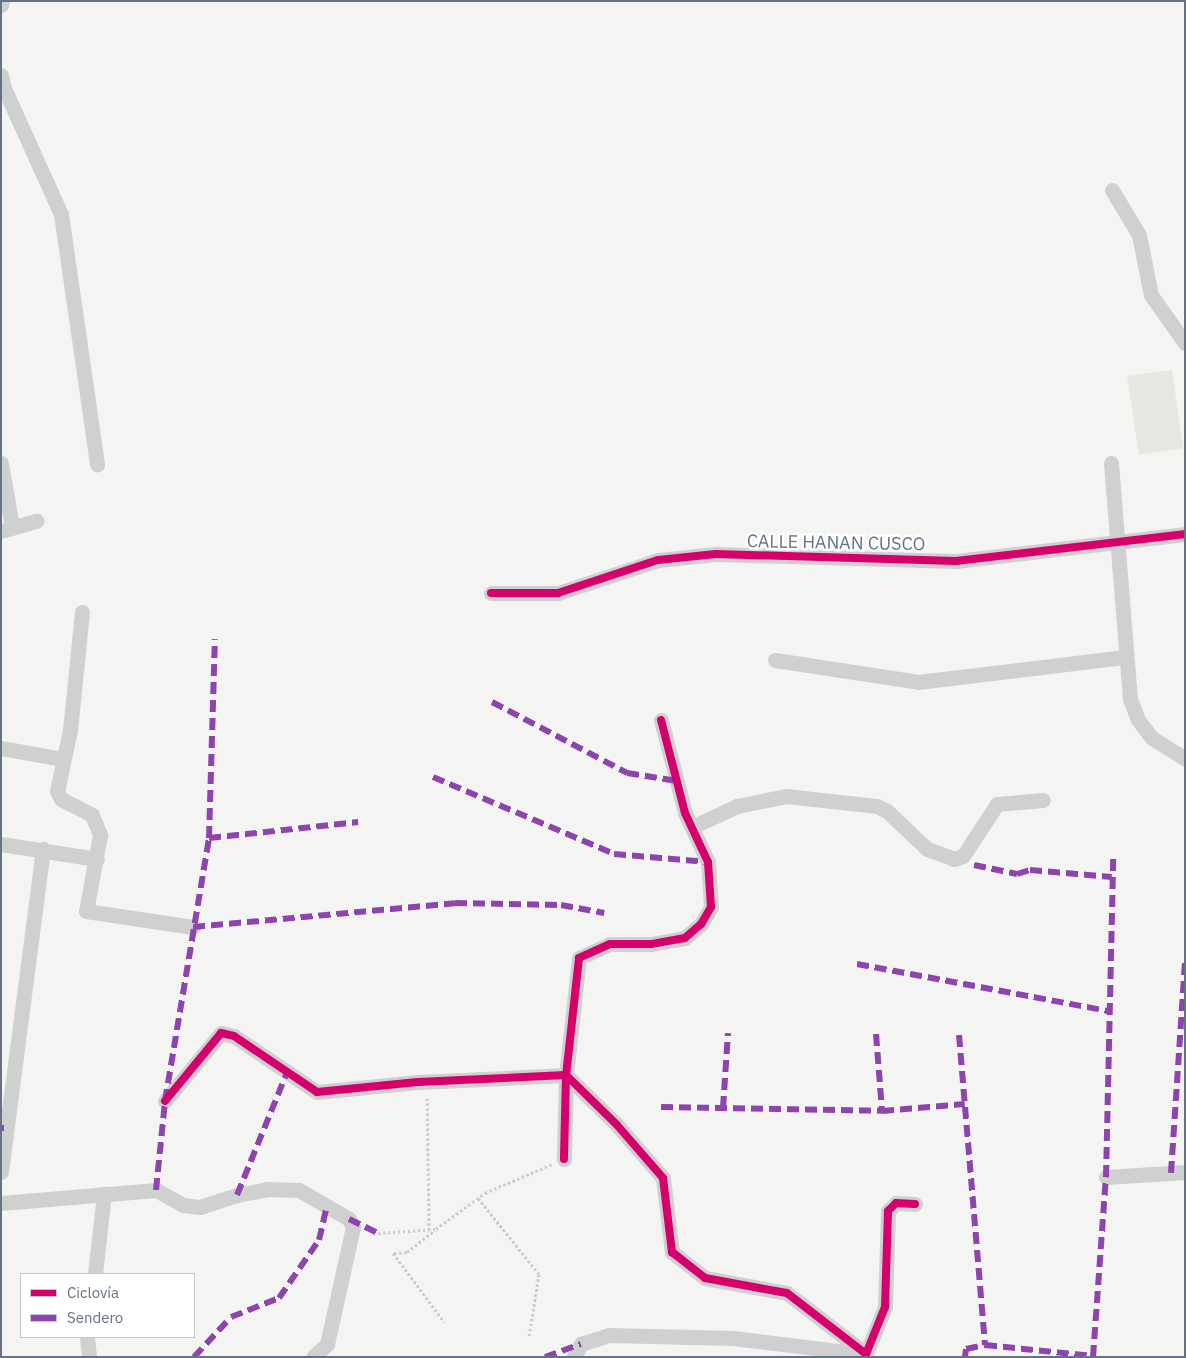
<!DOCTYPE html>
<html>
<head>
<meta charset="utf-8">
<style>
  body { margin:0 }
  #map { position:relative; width:1186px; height:1358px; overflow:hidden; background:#f4f5f3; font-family:"IBM Plex Sans",sans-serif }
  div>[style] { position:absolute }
  .green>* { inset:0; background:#e4e8e1 }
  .path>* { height:3px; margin-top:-1.5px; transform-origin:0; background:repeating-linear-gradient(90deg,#cbcccd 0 2.5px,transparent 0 5px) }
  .minor>* { height:15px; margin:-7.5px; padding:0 7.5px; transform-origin:7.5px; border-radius:7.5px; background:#cfd0d0 }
  .quiet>* { height:6px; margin-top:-3px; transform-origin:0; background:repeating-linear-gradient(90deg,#8e44ad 0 12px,transparent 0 18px) }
  .cycleway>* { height:8px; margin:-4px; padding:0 4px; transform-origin:4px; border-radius:4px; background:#d6006c }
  span { translate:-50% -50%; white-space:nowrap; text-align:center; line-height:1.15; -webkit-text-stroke:5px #fff; paint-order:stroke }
  .street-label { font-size:18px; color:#647284 }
  .frame { position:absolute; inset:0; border:2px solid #647284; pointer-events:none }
  .legend { position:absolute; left:20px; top:1273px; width:175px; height:65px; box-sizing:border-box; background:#fff; border:1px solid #c1c7ce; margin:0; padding:6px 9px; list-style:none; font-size:15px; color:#647284 }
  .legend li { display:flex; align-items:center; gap:10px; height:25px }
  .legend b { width:25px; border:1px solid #c1c7ce }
</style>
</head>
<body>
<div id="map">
  <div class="green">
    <div style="clip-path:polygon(1172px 370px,1183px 448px,1139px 455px,1127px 376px)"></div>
  </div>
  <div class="path">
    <div style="left:427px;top:1098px;width:131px;rotate:89.1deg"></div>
    <div style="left:478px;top:1198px;width:97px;rotate:51.2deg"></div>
    <div style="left:539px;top:1274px;width:63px;rotate:99.2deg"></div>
    <div style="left:378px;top:1233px;width:58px;rotate:-3.9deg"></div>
    <div style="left:436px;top:1229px;width:61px;rotate:-36.3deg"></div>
    <div style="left:485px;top:1193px;width:73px;rotate:-23.4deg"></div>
    <div style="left:393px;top:1253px;width:86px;rotate:53.5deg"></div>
    <div style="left:394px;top:1253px;width:13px;rotate:-4deg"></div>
    <div style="left:407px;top:1252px;width:36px;rotate:-38deg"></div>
  </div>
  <div class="minor">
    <div style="left:1px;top:5px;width:4px;rotate:-76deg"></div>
    <div style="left:1px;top:75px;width:13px;rotate:77deg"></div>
    <div style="left:4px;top:88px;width:138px;rotate:65.7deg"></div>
    <div style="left:61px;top:214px;width:253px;rotate:81.8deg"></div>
    <div style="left:1112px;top:190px;width:52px;rotate:59deg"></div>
    <div style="left:1139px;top:235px;width:61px;rotate:78.7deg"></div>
    <div style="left:1151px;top:295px;width:59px;rotate:54.7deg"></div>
    <div style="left:1px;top:463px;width:65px;rotate:80.2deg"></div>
    <div style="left:1111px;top:463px;width:237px;rotate:85.4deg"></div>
    <div style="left:1130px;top:699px;width:22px;rotate:69deg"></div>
    <div style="left:1138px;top:720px;width:23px;rotate:52deg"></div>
    <div style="left:1152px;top:738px;width:39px;rotate:32deg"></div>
    <div style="left:1px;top:531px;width:37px;rotate:-16deg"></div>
    <div style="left:491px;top:593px;width:67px"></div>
    <div style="left:558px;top:593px;width:105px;rotate:-18.3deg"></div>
    <div style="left:658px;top:560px;width:58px;rotate:-5.9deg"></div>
    <div style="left:716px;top:554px;width:240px;rotate:1.7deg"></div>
    <div style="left:956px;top:561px;width:231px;rotate:-6.7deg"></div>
    <div style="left:82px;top:612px;width:119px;rotate:95.8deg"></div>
    <div style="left:70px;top:730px;width:62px;rotate:102deg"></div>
    <div style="left:57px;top:791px;width:9px;rotate:63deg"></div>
    <div style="left:61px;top:799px;width:35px;rotate:27deg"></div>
    <div style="left:92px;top:815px;width:22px;rotate:68deg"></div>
    <div style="left:100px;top:835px;width:77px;rotate:100.4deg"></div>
    <div style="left:86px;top:911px;width:108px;rotate:8.5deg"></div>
    <div style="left:775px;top:660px;width:145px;rotate:8.7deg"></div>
    <div style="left:918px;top:682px;width:208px;rotate:-6.9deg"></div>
    <div style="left:661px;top:720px;width:96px;rotate:75.5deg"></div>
    <div style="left:685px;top:813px;width:54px;rotate:64.9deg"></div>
    <div style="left:708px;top:862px;width:45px;rotate:86.2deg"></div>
    <div style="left:711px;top:907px;width:20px;rotate:120deg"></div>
    <div style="left:701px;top:924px;width:21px;rotate:139deg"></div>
    <div style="left:685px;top:938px;width:35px;rotate:170deg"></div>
    <div style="left:651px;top:944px;width:41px;rotate:180deg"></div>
    <div style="left:610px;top:944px;width:34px;rotate:156deg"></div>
    <div style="left:579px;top:958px;width:118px;rotate:96.3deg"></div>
    <div style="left:566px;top:1075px;width:71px;rotate:44.4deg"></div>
    <div style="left:617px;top:1125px;width:70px;rotate:49deg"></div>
    <div style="left:663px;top:1178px;width:75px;rotate:83.1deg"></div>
    <div style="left:672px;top:1252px;width:42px;rotate:38.2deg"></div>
    <div style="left:705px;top:1278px;width:83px;rotate:10.4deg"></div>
    <div style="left:787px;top:1293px;width:100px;rotate:37.7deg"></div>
    <div style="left:866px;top:1354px;width:51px;rotate:-68deg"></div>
    <div style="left:885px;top:1307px;width:96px;rotate:-88.2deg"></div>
    <div style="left:888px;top:1211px;width:11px;rotate:-45deg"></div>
    <div style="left:896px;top:1203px;width:19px;rotate:3deg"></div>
    <div style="left:1px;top:748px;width:63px;rotate:10.1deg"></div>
    <div style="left:692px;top:827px;width:50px;rotate:-25deg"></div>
    <div style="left:737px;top:806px;width:50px;rotate:-11.5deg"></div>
    <div style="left:786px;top:796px;width:92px;rotate:6.3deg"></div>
    <div style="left:877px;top:806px;width:11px;rotate:27deg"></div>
    <div style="left:887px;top:811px;width:55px;rotate:43.5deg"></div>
    <div style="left:927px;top:849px;width:29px;rotate:20deg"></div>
    <div style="left:954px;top:859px;width:9px;rotate:-18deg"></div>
    <div style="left:963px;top:856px;width:62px;rotate:-56.8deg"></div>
    <div style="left:997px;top:804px;width:46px;rotate:-5deg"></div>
    <div style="left:1px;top:844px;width:97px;rotate:8.9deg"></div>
    <div style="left:165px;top:1101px;width:88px;rotate:-50.5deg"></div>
    <div style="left:221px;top:1033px;width:13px;rotate:13deg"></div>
    <div style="left:234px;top:1036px;width:100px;rotate:34deg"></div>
    <div style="left:317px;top:1092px;width:101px;rotate:-5.7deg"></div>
    <div style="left:418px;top:1082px;width:148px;rotate:-2.7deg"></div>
    <div style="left:566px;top:1075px;width:84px;rotate:91.4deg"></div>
    <div style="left:1px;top:1172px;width:326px;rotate:-82.6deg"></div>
    <div style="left:1106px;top:1177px;width:79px;rotate:-3.6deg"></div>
    <div style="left:1px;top:1203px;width:156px;rotate:-4.8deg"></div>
    <div style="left:156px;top:1190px;width:31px;rotate:29deg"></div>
    <div style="left:183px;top:1205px;width:17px;rotate:7deg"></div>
    <div style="left:200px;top:1207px;width:39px;rotate:-18deg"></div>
    <div style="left:237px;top:1195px;width:31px;rotate:-11deg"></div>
    <div style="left:267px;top:1189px;width:32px;rotate:2deg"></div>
    <div style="left:299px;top:1190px;width:58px;rotate:30.1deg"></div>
    <div style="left:349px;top:1219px;width:9px;rotate:63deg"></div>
    <div style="left:353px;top:1227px;width:120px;rotate:102.5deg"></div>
    <div style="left:327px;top:1344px;width:19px;rotate:137deg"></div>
    <div style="left:95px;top:1274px;width:81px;rotate:-83.6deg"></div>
    <div style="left:87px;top:1337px;width:20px;rotate:84deg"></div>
    <div style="left:574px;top:1357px;width:15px;rotate:-62deg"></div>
    <div style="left:581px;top:1344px;width:29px;rotate:-18deg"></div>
    <div style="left:609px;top:1335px;width:124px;rotate:1.4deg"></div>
    <div style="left:733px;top:1338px;width:132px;rotate:7deg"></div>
  </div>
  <div class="quiet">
    <div style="left:492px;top:702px;width:153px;rotate:27.7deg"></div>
    <div style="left:627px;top:773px;width:51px;rotate:9.1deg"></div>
    <div style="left:433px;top:777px;width:197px;rotate:23deg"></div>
    <div style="left:614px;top:854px;width:94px;rotate:4.9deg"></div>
    <div style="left:209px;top:838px;width:150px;rotate:-6.1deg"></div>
    <div style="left:974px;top:865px;width:44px;rotate:11.8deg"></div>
    <div style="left:1017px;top:874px;width:14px;rotate:-17deg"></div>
    <div style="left:1030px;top:870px;width:82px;rotate:4.9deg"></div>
    <div style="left:193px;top:927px;width:263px;rotate:-5.2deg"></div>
    <div style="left:455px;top:903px;width:106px;rotate:1.1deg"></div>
    <div style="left:561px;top:905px;width:44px;rotate:10.5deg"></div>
    <div style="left:857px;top:964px;width:256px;rotate:10.6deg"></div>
    <div style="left:876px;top:1034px;width:77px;rotate:85.5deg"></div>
    <div style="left:959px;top:1035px;width:311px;rotate:85.2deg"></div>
    <div style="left:661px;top:1107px;width:221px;rotate:1deg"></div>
    <div style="left:882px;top:1111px;width:83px;rotate:-4.8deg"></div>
    <div style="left:723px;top:1108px;width:75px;rotate:-86.2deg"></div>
    <div style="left:1px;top:1128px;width:3px"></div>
    <div style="left:1171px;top:1173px;width:212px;rotate:-86.2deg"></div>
    <div style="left:156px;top:1190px;width:89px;rotate:-84.2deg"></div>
    <div style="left:165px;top:1101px;width:267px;rotate:-80.5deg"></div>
    <div style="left:209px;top:838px;width:199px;rotate:-88.3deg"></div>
    <div style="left:237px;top:1195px;width:130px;rotate:-67.8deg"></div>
    <div style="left:349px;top:1219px;width:32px;rotate:26deg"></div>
    <div style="left:194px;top:1357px;width:54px;rotate:-47.2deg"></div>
    <div style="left:231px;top:1317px;width:52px;rotate:-21.6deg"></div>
    <div style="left:279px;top:1298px;width:70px;rotate:-55.4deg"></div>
    <div style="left:319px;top:1240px;width:35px;rotate:-77deg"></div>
    <div style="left:545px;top:1357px;width:38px;rotate:-20deg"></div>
    <div style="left:965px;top:1357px;width:8px;rotate:-83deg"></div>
    <div style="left:966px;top:1349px;width:19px;rotate:-12deg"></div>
    <div style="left:985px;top:1345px;width:109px;rotate:5.8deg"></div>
    <div style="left:1093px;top:1357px;width:180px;rotate:-85.9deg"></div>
    <div style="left:1106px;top:1177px;width:320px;rotate:-88.7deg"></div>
  </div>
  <div class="cycleway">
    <div style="left:491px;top:593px;width:67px"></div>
    <div style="left:558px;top:593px;width:105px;rotate:-18.3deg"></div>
    <div style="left:658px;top:560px;width:58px;rotate:-5.9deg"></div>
    <div style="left:716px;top:554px;width:240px;rotate:1.7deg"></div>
    <div style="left:956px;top:561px;width:231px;rotate:-6.7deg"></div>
    <div style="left:661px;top:720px;width:96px;rotate:75.5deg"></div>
    <div style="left:685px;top:813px;width:54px;rotate:64.9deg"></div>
    <div style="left:708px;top:862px;width:45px;rotate:86.2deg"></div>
    <div style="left:711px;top:907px;width:20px;rotate:120deg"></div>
    <div style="left:701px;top:924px;width:21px;rotate:139deg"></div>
    <div style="left:685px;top:938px;width:35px;rotate:170deg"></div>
    <div style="left:651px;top:944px;width:41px;rotate:180deg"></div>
    <div style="left:610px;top:944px;width:34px;rotate:156deg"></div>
    <div style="left:579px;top:958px;width:118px;rotate:96.3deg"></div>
    <div style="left:566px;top:1075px;width:71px;rotate:44.4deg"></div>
    <div style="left:617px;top:1125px;width:70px;rotate:49deg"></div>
    <div style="left:663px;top:1178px;width:75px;rotate:83.1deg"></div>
    <div style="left:672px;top:1252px;width:42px;rotate:38.2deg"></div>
    <div style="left:705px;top:1278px;width:83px;rotate:10.4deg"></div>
    <div style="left:787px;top:1293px;width:100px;rotate:37.7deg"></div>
    <div style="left:866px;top:1354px;width:51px;rotate:-68deg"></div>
    <div style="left:885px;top:1307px;width:96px;rotate:-88.2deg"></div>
    <div style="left:888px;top:1211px;width:11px;rotate:-45deg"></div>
    <div style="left:896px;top:1203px;width:19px;rotate:3deg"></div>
    <div style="left:165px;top:1101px;width:88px;rotate:-50.5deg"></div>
    <div style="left:221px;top:1033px;width:13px;rotate:13deg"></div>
    <div style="left:234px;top:1036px;width:100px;rotate:34deg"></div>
    <div style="left:317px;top:1092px;width:101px;rotate:-5.7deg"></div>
    <div style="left:418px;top:1082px;width:148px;rotate:-2.7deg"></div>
    <div style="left:566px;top:1075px;width:84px;rotate:91.4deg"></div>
  </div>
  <div class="street-label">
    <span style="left:836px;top:543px;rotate:1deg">CALLE HANAN CUSCO</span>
  </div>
  <div class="frame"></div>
  <ul class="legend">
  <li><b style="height:6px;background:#d6006c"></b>Ciclovía</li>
  <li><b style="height:6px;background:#8e44ad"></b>Sendero</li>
  </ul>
</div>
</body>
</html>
